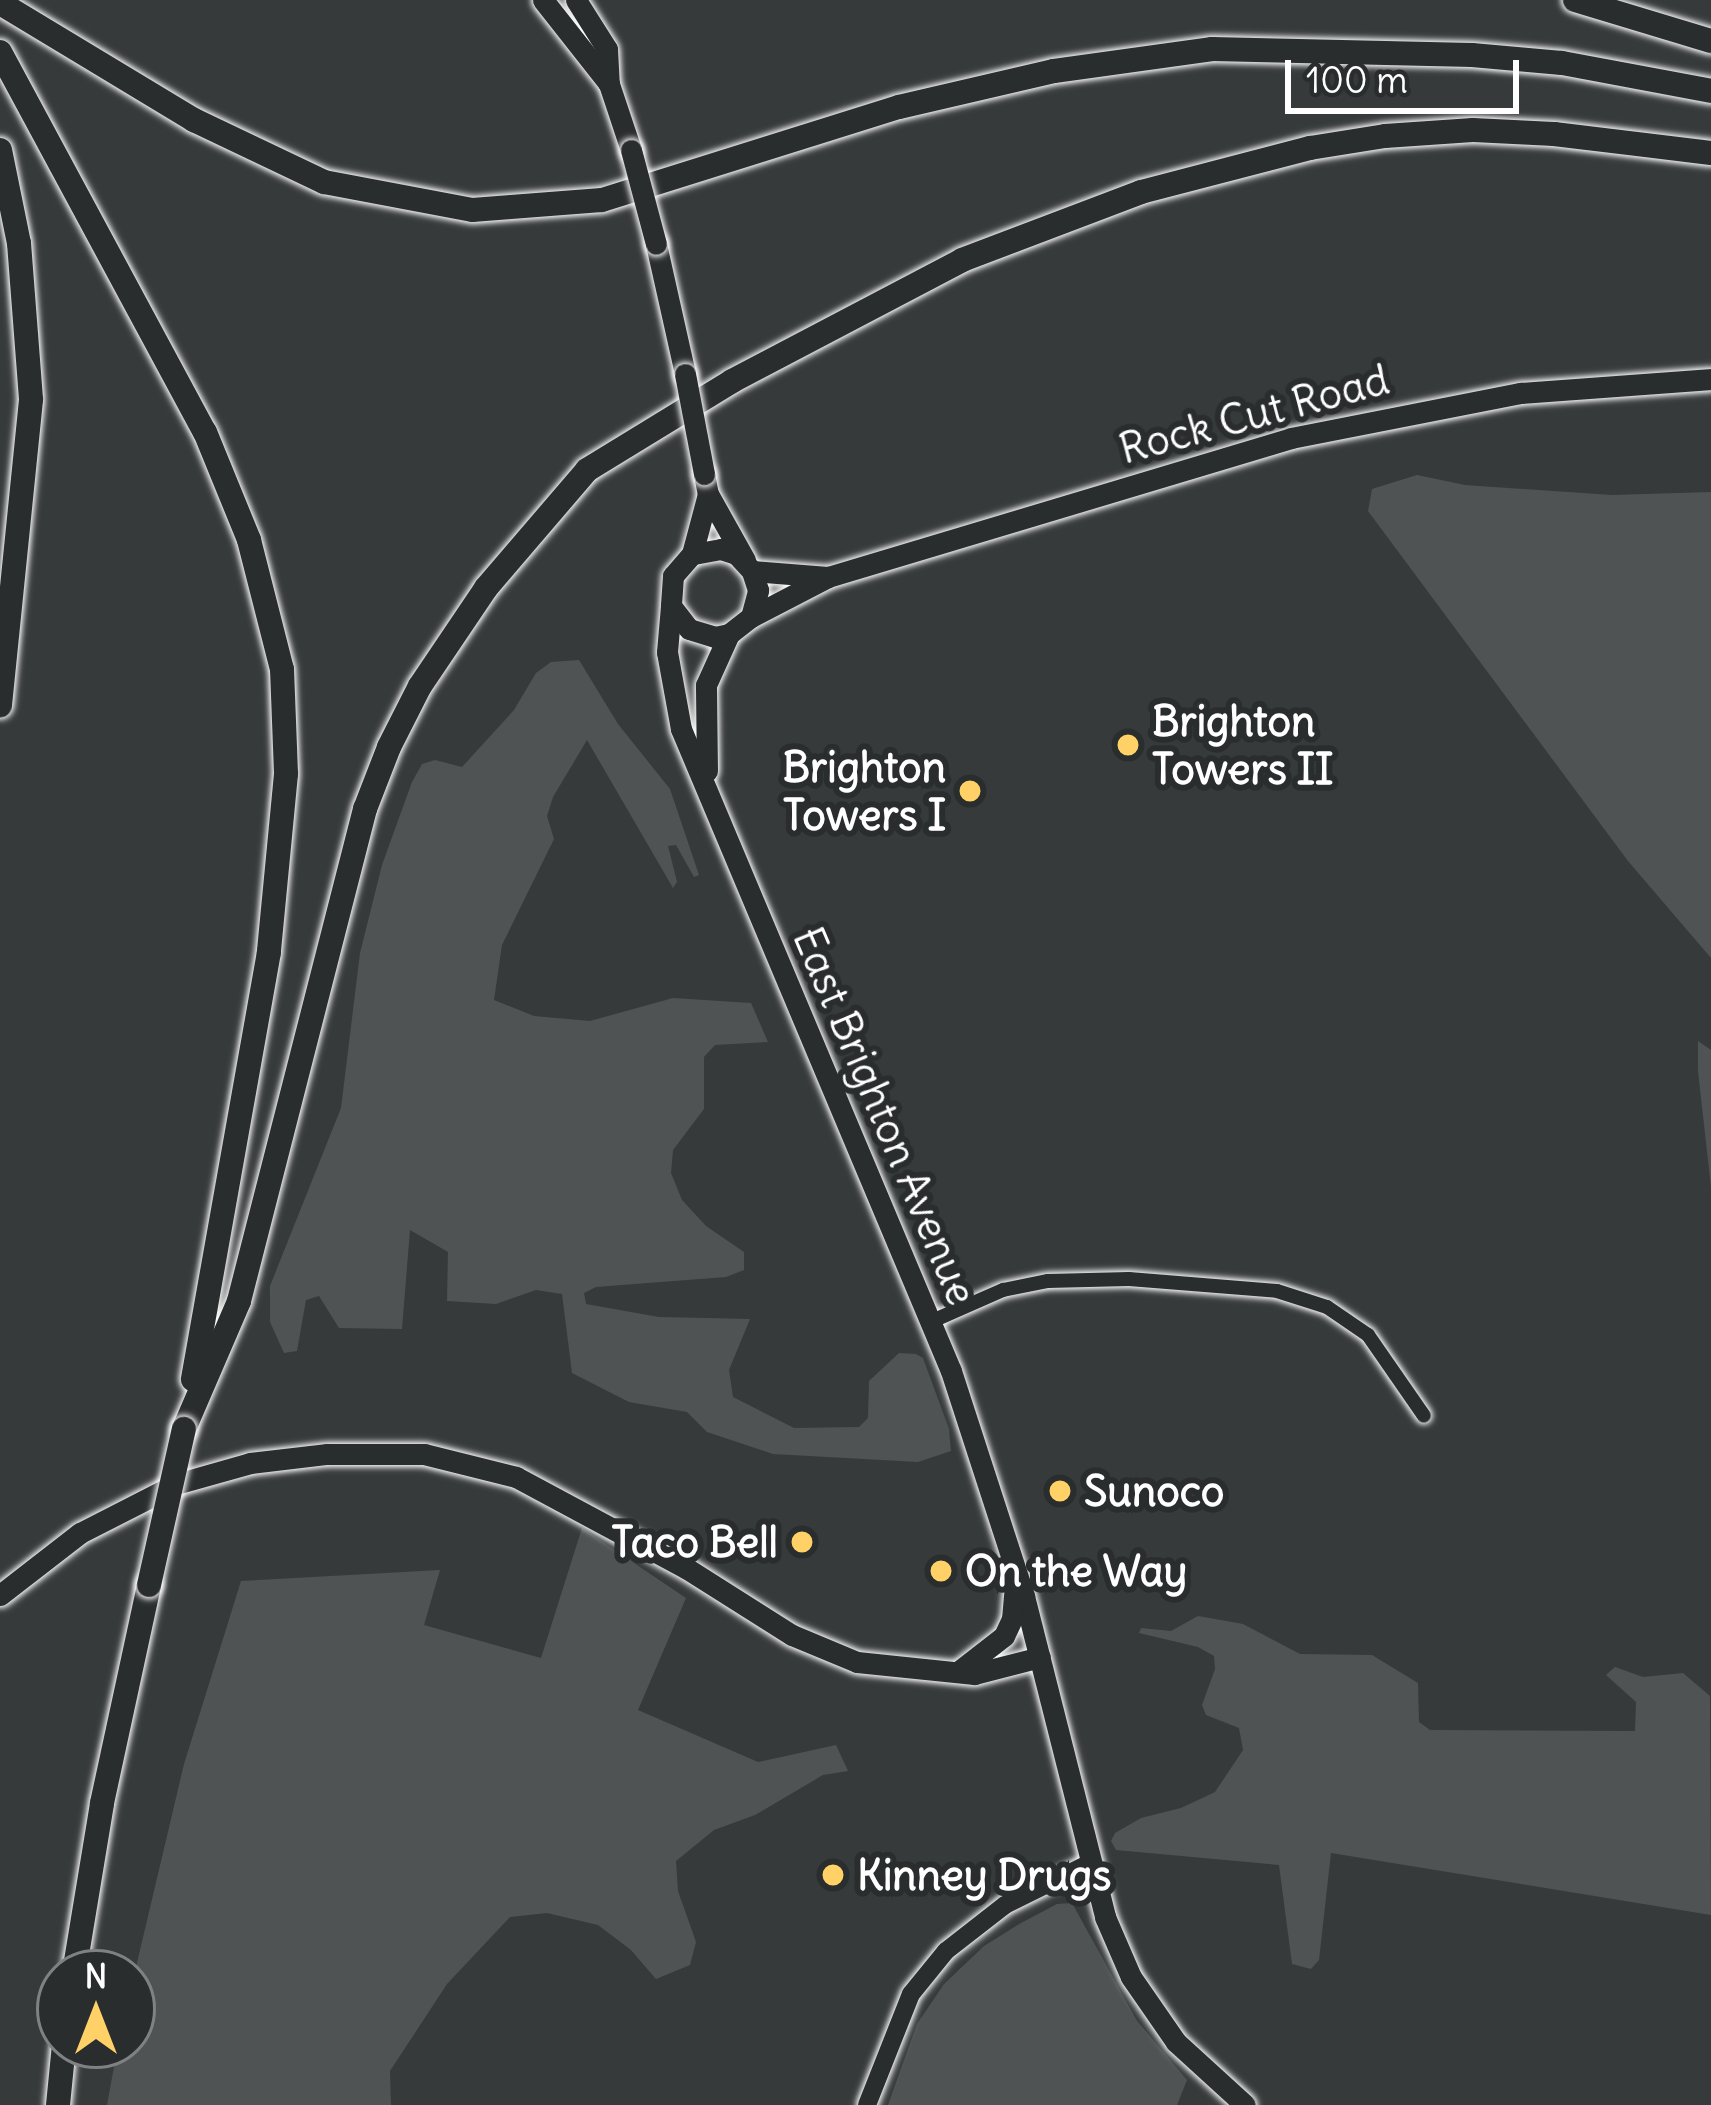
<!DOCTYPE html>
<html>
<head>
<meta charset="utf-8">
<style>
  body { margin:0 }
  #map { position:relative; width:1711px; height:2105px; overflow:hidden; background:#373a3b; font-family:Delius,sans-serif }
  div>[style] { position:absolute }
  .green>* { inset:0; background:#505354 }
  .roads { filter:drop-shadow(0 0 3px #fff) drop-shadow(0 0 3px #fff) }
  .street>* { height:14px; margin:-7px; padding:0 7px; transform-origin:7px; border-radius:7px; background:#2a2d2e }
  .secondary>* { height:18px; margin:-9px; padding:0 9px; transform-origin:9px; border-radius:9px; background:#2a2d2e }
  .primary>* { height:21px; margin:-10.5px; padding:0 10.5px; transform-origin:10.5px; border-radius:10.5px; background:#2a2d2e }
  .highway>* { height:24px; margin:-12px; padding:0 12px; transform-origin:12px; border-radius:12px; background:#2a2d2e }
  .bridges { filter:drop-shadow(0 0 3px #fff) drop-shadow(0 0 3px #fff) }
  .primary-bridge>* { height:21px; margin:-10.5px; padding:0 10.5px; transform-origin:10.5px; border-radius:10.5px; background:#2a2d2e }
  .highway-bridge>* { height:24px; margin:-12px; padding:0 12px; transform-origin:12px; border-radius:12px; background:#2a2d2e }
  .dots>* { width:33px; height:33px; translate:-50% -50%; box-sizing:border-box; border:6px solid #2a2d2e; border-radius:50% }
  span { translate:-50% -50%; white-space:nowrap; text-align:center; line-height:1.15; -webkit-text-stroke:12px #2a2d2e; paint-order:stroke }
  .street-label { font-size:42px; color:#fff }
  .poi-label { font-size:42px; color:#fff; font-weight:700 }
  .left { translate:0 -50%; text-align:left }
  .right { translate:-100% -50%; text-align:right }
  .north { position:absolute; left:36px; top:1949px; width:120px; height:120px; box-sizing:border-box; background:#2a2d2e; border:3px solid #7f8182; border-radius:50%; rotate:0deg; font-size:33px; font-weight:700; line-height:48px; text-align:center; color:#fff }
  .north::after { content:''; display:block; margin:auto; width:42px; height:54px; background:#ffd166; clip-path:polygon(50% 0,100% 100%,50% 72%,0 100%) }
  .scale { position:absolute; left:1285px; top:60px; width:234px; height:54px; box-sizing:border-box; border:6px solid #fff; border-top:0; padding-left:15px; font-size:36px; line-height:42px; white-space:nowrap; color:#fff; -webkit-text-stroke:9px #2a2d2e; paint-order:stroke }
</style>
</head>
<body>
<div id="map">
  <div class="green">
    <div style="clip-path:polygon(1417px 475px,1465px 485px,1612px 495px,1711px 492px,1711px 958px,1628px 861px,1368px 511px,1372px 489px)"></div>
    <div style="clip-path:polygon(579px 660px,618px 724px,670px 789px,699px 875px,694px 877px,676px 845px,668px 846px,677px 882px,673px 888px,587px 740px,553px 797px,547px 816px,554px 839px,502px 945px,494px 1000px,534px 1016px,590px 1021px,673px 998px,751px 1003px,768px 1042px,715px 1045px,704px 1057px,704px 1109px,673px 1150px,671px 1173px,682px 1200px,706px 1226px,744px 1252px,744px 1270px,726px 1277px,596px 1287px,584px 1293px,586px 1304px,659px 1317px,750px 1319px,729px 1370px,733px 1397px,794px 1428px,859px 1427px,868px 1418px,869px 1381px,899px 1353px,916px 1354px,923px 1358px,949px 1429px,951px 1451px,918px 1462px,773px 1454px,707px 1432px,687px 1412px,629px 1402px,572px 1373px,562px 1294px,536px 1290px,496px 1304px,447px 1301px,448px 1252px,410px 1230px,402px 1329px,339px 1328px,319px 1296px,306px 1300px,297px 1351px,284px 1353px,270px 1322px,270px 1286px,341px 1108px,360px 953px,382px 865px,412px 782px,422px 764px,435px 760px,462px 767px,514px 710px,536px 673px,551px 662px)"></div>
    <div style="clip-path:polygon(1698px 1041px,1711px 1050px,1711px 1187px,1698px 1071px)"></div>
    <div style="clip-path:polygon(582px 1528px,686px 1598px,638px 1710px,758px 1762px,836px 1745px,848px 1771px,823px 1775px,755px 1815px,714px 1830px,676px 1861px,678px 1891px,696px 1942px,690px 1965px,656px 1979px,631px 1950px,598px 1925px,547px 1913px,510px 1917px,447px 1984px,390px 2071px,391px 2105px,107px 2105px,118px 2045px,132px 2045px,132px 1984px,184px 1764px,241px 1581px,440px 1570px,424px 1625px,541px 1658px)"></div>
    <div style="clip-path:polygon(1198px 1616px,1243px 1624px,1300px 1654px,1372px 1655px,1418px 1683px,1419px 1722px,1430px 1730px,1635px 1731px,1636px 1702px,1606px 1675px,1615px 1667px,1643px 1677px,1683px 1673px,1710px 1696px,1711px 1915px,1331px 1853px,1319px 1960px,1311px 1969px,1292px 1964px,1279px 1865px,1116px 1850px,1111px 1841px,1115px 1833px,1141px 1818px,1181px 1808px,1215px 1792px,1243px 1750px,1239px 1728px,1206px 1715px,1202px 1705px,1215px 1669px,1214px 1656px,1198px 1647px,1139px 1633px,1141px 1628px,1171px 1631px)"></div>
    <div style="clip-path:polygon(1072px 1903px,1137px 2021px,1187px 2080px,1177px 2105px,888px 2105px,917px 2024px,944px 1984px,984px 1946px,1021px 1923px,1057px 1904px)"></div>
  </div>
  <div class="roads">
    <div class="street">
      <div style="left:930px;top:1322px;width:80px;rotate:-23.7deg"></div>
      <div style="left:1003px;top:1290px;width:46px;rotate:-11.3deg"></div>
      <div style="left:1048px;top:1281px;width:81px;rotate:-1.4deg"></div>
      <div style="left:1129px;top:1279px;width:148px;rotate:4.6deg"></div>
      <div style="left:1277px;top:1291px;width:52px;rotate:17.7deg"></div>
      <div style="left:1327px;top:1307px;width:50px;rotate:34.3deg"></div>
      <div style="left:1368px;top:1335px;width:98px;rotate:55.3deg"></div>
    </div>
    <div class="secondary">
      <div style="left:867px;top:2105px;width:119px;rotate:-68.4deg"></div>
      <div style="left:911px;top:1994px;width:55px;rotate:-50.9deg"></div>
      <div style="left:946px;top:1951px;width:75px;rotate:-37.9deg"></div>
      <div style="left:1005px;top:1905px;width:93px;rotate:-26.3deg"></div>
    </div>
    <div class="primary">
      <div style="left:543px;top:0;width:107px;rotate:51.8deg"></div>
      <div style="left:576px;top:0;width:58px;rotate:57.7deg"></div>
      <div style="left:607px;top:49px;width:35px;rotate:87deg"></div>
      <div style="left:609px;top:84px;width:70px;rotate:71.6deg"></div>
      <div style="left:656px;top:244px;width:133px;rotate:77.4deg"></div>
      <div style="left:704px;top:474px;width:20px;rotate:79deg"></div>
      <div style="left:708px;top:494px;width:76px;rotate:60.7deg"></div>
      <div style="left:692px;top:554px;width:62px;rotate:-75.1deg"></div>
      <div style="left:752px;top:571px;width:76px;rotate:4.5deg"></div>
      <div style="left:671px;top:606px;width:46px;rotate:95deg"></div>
      <div style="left:667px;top:652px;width:78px;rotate:79.7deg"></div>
      <div style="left:681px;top:729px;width:696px;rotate:67.19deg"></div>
      <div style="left:951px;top:1371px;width:237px;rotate:72deg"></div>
      <div style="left:1024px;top:1596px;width:331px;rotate:75.8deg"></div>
      <div style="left:1105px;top:1917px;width:65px;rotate:66.6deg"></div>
      <div style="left:1131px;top:1977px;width:79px;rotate:55.3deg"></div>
      <div style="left:1176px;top:2042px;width:93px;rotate:42.4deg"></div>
      <div style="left:751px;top:617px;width:87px;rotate:-27.5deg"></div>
      <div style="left:828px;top:577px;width:483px;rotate:-16.7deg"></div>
      <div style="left:1291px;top:438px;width:234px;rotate:-11.1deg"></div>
      <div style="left:1521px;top:393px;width:191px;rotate:-4.2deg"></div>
      <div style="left:707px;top:771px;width:86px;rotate:-90.7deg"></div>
      <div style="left:706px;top:685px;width:56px;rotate:-65.7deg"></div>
      <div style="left:729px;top:634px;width:28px;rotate:-38deg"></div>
      <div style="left:751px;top:617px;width:28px;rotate:-75deg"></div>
      <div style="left:758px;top:590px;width:20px;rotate:-108deg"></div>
      <div style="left:752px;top:571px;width:23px;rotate:-133deg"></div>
      <div style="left:736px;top:554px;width:16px;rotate:-162deg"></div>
      <div style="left:721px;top:549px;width:29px;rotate:170deg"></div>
      <div style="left:692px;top:554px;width:29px;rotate:131deg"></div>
      <div style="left:673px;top:576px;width:30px;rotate:94deg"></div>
      <div style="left:671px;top:606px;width:29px;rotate:52deg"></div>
      <div style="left:689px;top:629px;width:27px;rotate:17deg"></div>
      <div style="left:715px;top:637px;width:14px;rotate:-12deg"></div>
      <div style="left:0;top:1595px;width:101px;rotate:-37.8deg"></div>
      <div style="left:80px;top:1533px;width:108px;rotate:-27deg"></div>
      <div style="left:176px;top:1484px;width:77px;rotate:-15.8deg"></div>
      <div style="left:250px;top:1463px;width:78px;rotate:-6.7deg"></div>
      <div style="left:327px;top:1454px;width:97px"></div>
      <div style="left:424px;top:1454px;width:95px;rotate:14deg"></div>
      <div style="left:516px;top:1477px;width:193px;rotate:28.2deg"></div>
      <div style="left:686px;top:1568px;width:125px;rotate:32.3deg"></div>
      <div style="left:792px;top:1635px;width:70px;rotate:22.6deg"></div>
      <div style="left:857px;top:1662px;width:118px;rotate:5.9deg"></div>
      <div style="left:974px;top:1674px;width:68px;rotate:-14.4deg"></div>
      <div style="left:959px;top:1671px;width:57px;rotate:-37.9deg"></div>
      <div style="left:1004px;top:1636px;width:19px;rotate:-65deg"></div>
      <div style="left:1012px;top:1619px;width:36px;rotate:-85deg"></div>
    </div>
    <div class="highway">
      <div style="left:1575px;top:0;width:142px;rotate:16.8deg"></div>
      <div style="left:0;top:3px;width:227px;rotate:31.1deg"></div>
      <div style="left:194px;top:120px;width:144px;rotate:25.5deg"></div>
      <div style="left:324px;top:182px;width:151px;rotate:10.7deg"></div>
      <div style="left:472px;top:210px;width:130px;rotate:-4.4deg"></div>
      <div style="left:602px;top:200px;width:311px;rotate:-17.4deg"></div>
      <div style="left:899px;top:107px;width:159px;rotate:-13.1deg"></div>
      <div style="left:1054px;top:71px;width:160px;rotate:-7.9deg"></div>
      <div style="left:1212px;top:49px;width:260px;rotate:1.3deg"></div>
      <div style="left:1472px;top:55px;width:90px;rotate:5.1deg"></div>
      <div style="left:1562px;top:63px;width:152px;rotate:10.6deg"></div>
      <div style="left:0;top:52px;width:432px;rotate:61.7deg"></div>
      <div style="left:205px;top:432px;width:117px;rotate:67.8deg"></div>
      <div style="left:249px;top:540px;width:133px;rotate:75.7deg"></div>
      <div style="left:282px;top:669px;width:105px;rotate:87.8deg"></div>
      <div style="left:286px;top:774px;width:179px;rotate:95.5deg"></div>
      <div style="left:269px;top:952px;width:434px;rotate:100.1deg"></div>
      <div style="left:0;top:150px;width:95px;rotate:78.5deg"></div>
      <div style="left:19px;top:243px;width:157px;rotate:85.6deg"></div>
      <div style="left:31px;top:400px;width:307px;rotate:95.8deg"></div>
      <div style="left:184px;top:1429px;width:139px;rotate:-66.7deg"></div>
      <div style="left:239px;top:1301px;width:508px;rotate:-75.64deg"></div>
      <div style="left:365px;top:809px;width:66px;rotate:-68.8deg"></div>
      <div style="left:389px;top:747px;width:68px;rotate:-63.1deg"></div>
      <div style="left:420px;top:686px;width:118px;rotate:-56deg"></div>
      <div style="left:486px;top:588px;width:155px;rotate:-49.4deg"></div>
      <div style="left:587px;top:470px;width:170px;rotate:-31.5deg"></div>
      <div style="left:732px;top:381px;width:260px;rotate:-27.7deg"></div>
      <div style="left:962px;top:260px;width:191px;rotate:-20.8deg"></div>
      <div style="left:1141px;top:192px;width:175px;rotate:-14.6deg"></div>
      <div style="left:1310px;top:148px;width:76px;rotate:-9.1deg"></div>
      <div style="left:1385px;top:136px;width:88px;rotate:-3.9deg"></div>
      <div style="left:1473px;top:130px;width:81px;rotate:2.8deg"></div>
      <div style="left:1554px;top:134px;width:158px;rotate:6.9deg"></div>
      <div style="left:74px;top:1973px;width:172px;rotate:-80.6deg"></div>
      <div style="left:102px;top:1803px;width:223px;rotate:-77.8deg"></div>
      <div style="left:58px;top:2105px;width:60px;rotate:-84.3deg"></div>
    </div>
  </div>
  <div class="bridges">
    <div class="primary-bridge">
      <div style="left:631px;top:150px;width:97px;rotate:75.1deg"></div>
      <div style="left:685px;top:374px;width:102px;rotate:79.2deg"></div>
    </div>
    <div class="highway-bridge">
      <div style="left:149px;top:1585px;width:160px;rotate:-77.4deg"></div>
    </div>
  </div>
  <div class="dots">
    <div style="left:1128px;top:745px;background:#ffd166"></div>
    <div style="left:970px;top:791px;background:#ffd166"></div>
    <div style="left:1060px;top:1491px;background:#ffd166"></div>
    <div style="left:802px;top:1542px;background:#ffd166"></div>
    <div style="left:941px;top:1571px;background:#ffd166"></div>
    <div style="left:833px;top:1875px;background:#ffd166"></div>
  </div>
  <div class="street-label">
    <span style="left:1254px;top:414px;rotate:-15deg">Rock Cut Road</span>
    <span style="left:885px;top:1116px;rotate:67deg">East Brighton Avenue</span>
  </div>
  <div class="poi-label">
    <span class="left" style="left:1152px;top:745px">Brighton<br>Towers II</span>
    <span class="right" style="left:946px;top:791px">Brighton<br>Towers I</span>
    <span class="left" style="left:1084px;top:1491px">Sunoco</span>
    <span class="right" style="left:778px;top:1542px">Taco Bell</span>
    <span class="left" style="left:965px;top:1571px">On the Way</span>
    <span class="left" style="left:857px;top:1875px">Kinney Drugs</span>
  </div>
  <div class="north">N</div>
  <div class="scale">100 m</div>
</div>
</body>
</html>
